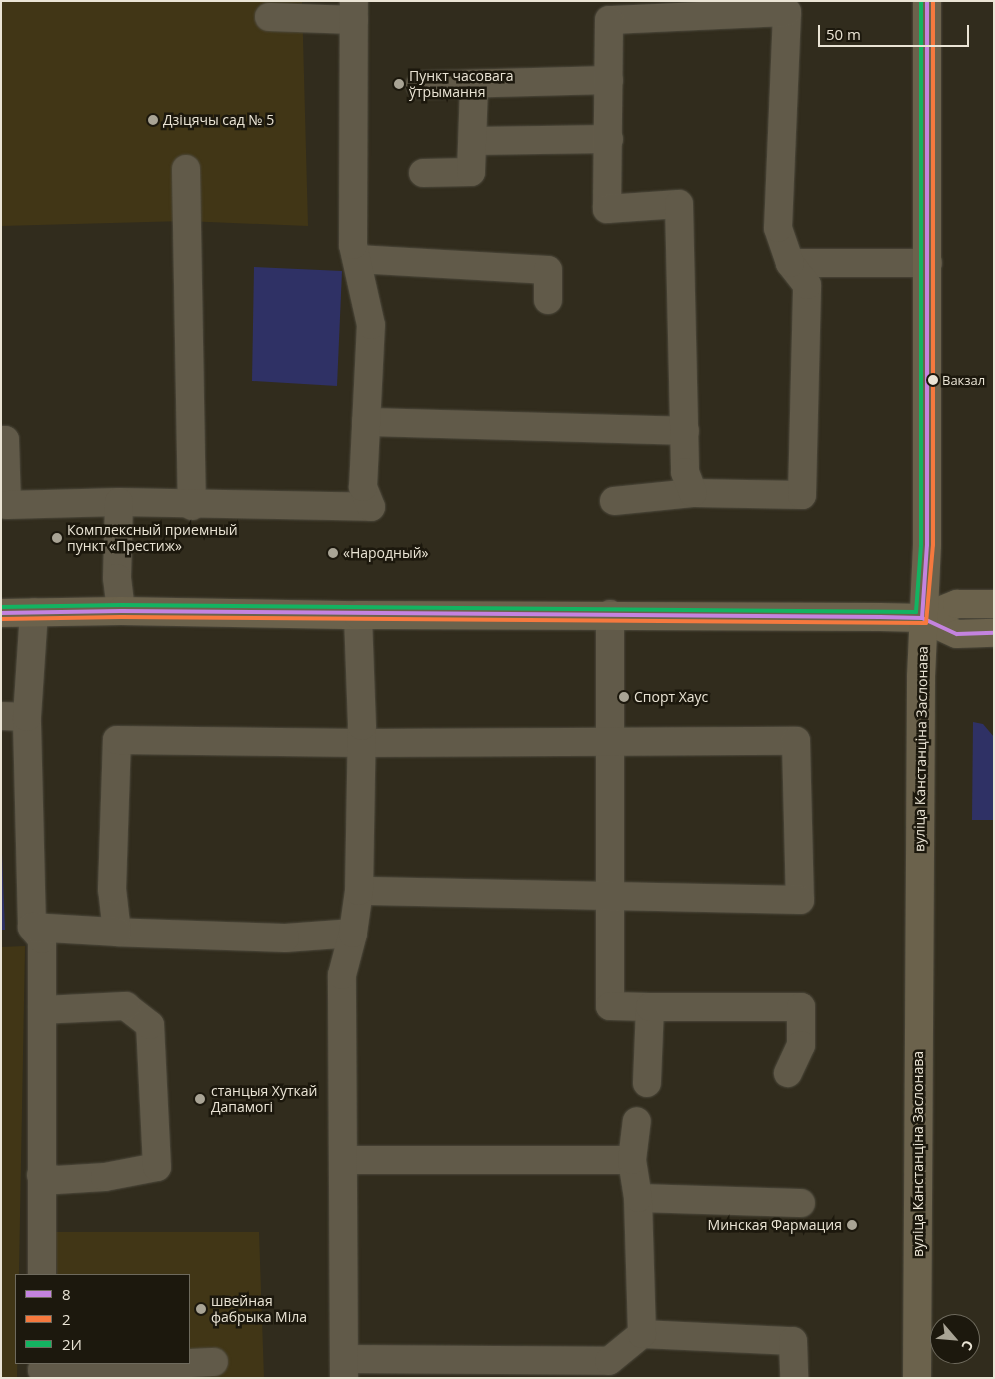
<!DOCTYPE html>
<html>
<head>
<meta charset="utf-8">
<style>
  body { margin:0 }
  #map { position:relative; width:995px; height:1379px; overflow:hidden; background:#312c1d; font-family:"Open Sans",sans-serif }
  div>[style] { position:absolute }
  .built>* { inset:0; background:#413616 }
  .green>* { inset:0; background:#2f3165 }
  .roads { filter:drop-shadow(0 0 1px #4d493c) drop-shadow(0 0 1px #4d493c) }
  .minor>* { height:28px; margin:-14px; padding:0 14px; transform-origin:14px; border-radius:14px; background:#615a49 }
  .major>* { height:28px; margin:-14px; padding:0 14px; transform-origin:14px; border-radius:14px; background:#6b624c }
  .bus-1>* { height:4px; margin:-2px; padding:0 2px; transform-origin:2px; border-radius:2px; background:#c483df }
  .bus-2>* { height:4px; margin:-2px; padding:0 2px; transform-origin:2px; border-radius:2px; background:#f6793e }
  .bus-3>* { height:4px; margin:-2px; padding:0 2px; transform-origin:2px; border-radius:2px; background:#13b361 }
  .dots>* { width:14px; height:14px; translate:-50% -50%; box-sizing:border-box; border:2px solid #1c180d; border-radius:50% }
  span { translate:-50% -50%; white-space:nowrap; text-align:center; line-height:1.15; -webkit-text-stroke:5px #1c180d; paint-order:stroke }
  .bus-label { font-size:13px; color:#eae4d5 }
  .left { translate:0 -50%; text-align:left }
  .poi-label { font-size:14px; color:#eae4d5 }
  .right { translate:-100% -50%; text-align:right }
  .street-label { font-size:14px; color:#eae4d5 }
  .frame { position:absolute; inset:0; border:2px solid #eae4d5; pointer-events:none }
  .legend { position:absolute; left:15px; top:1274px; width:175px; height:90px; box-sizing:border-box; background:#1c180d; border:1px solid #6e6a5d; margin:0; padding:6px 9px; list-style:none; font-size:15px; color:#eae4d5 }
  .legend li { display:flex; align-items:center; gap:10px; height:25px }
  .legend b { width:25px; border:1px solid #6e6a5d }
  .north { position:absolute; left:930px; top:1314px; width:50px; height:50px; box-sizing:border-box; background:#1c180d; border:1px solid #6e6a5d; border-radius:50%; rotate:117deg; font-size:14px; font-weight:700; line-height:20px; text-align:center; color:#eae4d5 }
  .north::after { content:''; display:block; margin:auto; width:18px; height:22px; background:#a9a495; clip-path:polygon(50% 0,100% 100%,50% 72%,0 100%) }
  .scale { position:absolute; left:818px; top:25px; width:151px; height:22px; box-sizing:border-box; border:2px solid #eae4d5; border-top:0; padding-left:6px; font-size:15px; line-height:18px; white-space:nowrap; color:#eae4d5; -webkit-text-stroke:4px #1c180d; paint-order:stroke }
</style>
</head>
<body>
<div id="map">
  <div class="built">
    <div style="clip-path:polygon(1px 1px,302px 1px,308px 226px,185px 221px,1px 226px)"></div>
    <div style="clip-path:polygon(25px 946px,17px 1378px,1px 1378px,1px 947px)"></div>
    <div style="clip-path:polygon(56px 1232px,259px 1232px,264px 1378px,58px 1378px,189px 1363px,189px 1275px,57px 1275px)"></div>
  </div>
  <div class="green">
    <div style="clip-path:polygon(254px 267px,342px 271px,337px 386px,252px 381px)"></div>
    <div style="clip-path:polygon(973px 722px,983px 724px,994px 737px,994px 820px,972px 820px)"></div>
    <div style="clip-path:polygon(1px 828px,5px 930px,1px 930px)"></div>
  </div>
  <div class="roads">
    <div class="minor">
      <div style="left:269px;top:17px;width:85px;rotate:2deg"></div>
      <div style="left:420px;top:85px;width:189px;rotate:-1.5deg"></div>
      <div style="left:473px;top:141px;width:136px;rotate:-0.8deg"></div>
      <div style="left:186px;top:169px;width:337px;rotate:89deg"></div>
      <div style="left:423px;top:173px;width:48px;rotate:-1.2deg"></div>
      <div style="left:471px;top:172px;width:88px;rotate:-88deg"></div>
      <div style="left:357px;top:259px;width:191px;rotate:3.3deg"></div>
      <div style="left:548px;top:270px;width:30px;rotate:90deg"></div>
      <div style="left:790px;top:263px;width:138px"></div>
      <div style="left:366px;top:422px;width:319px;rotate:1.6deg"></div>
      <div style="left:1px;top:440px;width:4px"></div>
      <div style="left:5px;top:440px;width:65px;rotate:88.2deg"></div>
      <div style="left:7px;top:505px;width:112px;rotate:-1.5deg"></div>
      <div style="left:119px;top:502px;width:252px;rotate:1.1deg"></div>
      <div style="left:371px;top:507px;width:22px;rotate:-112deg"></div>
      <div style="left:363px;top:487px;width:162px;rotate:-87.2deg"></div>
      <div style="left:371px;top:325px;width:82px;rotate:-102.7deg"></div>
      <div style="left:353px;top:245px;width:244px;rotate:-89.8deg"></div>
      <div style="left:614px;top:501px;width:79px;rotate:-5.8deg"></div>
      <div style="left:693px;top:493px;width:109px;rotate:1.1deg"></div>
      <div style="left:802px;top:495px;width:210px;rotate:-88.6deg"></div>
      <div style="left:807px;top:285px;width:28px;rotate:-128deg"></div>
      <div style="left:790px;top:263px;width:37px;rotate:-109deg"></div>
      <div style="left:778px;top:228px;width:216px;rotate:-87.6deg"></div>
      <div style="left:787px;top:12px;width:178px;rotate:177.4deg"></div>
      <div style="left:609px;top:20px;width:189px;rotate:90.6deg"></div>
      <div style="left:607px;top:209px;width:72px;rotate:-4deg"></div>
      <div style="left:679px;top:204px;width:268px;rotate:88.7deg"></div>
      <div style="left:685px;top:472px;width:22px;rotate:69deg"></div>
      <div style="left:119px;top:502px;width:76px;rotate:91.5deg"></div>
      <div style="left:117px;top:578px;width:33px;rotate:83deg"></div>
      <div style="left:610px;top:614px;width:392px;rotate:90deg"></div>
      <div style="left:610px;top:1006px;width:40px;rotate:1.4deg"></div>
      <div style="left:650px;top:1007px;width:76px;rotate:92.3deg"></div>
      <div style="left:1px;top:716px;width:26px;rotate:2deg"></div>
      <div style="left:32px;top:927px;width:210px;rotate:-91.4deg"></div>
      <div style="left:27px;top:717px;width:105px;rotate:-86.2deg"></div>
      <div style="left:353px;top:933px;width:68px;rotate:175.8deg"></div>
      <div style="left:285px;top:938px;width:168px;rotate:-178deg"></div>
      <div style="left:117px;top:932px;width:43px;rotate:-96.6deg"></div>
      <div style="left:112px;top:889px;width:149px;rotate:-88.1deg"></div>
      <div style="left:117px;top:740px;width:244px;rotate:0.7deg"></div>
      <div style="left:361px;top:743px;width:435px;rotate:-0.3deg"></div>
      <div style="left:796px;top:741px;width:159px;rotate:88.6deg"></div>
      <div style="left:800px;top:900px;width:441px;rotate:-178.8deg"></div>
      <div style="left:650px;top:1007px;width:151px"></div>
      <div style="left:801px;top:1007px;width:38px;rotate:90deg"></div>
      <div style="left:801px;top:1045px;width:31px;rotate:115deg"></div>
      <div style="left:344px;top:1160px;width:288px"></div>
      <div style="left:41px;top:1175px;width:16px;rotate:18deg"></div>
      <div style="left:56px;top:1180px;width:49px;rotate:-3.5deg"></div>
      <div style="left:105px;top:1177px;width:53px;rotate:-10.9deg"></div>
      <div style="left:157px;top:1167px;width:142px;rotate:-92.8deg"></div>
      <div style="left:150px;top:1025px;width:31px;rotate:-142deg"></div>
      <div style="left:126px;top:1006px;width:84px;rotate:177.3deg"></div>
      <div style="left:638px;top:1198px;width:163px;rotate:1.8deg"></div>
      <div style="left:42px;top:1275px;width:336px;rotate:-90deg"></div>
      <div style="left:42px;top:939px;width:16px;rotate:-130deg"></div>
      <div style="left:32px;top:927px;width:85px;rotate:3.4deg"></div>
      <div style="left:642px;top:1334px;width:151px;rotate:2.7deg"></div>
      <div style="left:793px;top:1341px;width:37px;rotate:88deg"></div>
      <div style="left:345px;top:1359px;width:264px;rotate:0.4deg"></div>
      <div style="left:609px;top:1361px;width:43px;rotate:-39.3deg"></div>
      <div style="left:642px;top:1334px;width:136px;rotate:-91.7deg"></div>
      <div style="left:638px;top:1198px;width:38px;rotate:-99deg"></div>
      <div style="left:632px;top:1160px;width:39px;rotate:-83deg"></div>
      <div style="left:42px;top:1370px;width:172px;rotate:-2.7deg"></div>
      <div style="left:344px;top:1378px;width:403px;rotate:-90.3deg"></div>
      <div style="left:342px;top:975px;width:43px;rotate:-75.3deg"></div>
      <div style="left:353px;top:933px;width:42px;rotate:-81.9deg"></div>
      <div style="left:359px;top:891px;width:165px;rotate:-89deg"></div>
      <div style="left:362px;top:726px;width:111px;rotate:-92.1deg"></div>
    </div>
    <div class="major">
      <div style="left:1px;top:613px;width:120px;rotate:-1deg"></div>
      <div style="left:121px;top:611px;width:237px;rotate:1deg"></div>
      <div style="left:358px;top:615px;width:522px;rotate:0.22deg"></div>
      <div style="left:880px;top:617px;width:42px;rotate:1.4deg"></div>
      <div style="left:922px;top:618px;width:38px;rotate:25deg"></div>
      <div style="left:957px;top:634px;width:37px;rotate:-2deg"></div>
      <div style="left:922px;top:618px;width:38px;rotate:-22deg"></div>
      <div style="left:957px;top:604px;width:37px"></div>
      <div style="left:917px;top:1378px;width:701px;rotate:-89.67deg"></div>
      <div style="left:921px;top:677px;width:132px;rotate:-87.4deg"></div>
      <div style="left:927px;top:545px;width:544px;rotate:-90deg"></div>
    </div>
  </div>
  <div class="bus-1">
    <div style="left:1px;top:613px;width:120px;rotate:-1deg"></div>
    <div style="left:121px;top:611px;width:759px;rotate:0.45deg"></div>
    <div style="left:880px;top:617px;width:42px;rotate:1.4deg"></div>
    <div style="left:922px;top:618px;width:38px;rotate:25deg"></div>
    <div style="left:957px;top:634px;width:37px;rotate:-2deg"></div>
    <div style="left:922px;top:618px;width:73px;rotate:-86.1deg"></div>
    <div style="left:927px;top:545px;width:544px;rotate:-90deg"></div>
  </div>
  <div class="bus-2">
    <div style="left:1px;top:619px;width:120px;rotate:-1deg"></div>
    <div style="left:121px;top:617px;width:805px;rotate:0.43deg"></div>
    <div style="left:926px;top:623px;width:78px;rotate:-84.9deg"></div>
    <div style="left:933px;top:545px;width:544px;rotate:-90deg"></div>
  </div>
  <div class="bus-3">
    <div style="left:1px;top:607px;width:120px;rotate:-1deg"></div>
    <div style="left:121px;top:605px;width:795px;rotate:0.5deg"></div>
    <div style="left:916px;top:612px;width:67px;rotate:-85.7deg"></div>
    <div style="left:921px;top:545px;width:544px;rotate:-90deg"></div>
  </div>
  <div class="dots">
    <div style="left:399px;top:84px;background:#a9a495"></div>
    <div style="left:153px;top:120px;background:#a9a495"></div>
    <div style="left:933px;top:380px;background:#eae4d5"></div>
    <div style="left:57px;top:538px;background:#a9a495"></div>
    <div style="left:333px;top:553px;background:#a9a495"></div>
    <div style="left:624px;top:697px;background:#a9a495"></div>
    <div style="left:200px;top:1099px;background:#a9a495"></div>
    <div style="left:852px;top:1225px;background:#a9a495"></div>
    <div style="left:201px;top:1309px;background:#a9a495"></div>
  </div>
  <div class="bus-label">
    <span class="left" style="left:942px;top:380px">Вакзал</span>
  </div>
  <div class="poi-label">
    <span class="left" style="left:409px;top:84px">Пункт часовага<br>ўтрымання</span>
    <span class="left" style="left:163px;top:120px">Дзіцячы сад № 5</span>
    <span class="left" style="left:67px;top:538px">Комплексный приемный<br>пункт «Престиж»</span>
    <span class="left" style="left:343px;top:553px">«Народный»</span>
    <span class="left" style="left:634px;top:697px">Спорт Хаус</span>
    <span class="left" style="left:211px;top:1099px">станцыя Хуткай<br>Дапамогі</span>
    <span class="right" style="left:842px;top:1225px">Минская Фармация</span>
    <span class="left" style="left:211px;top:1309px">швейная<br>фабрыка Міла</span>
  </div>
  <div class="street-label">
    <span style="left:921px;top:749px;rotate:-89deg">вуліца Канстанціна Заслонава</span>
    <span style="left:918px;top:1154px;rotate:-90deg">вуліца Канстанціна Заслонава</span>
  </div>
  <div class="frame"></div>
  <ul class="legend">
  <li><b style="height:6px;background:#c483df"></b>8</li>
  <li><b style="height:6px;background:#f6793e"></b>2</li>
  <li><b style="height:6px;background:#13b361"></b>2И</li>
  </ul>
  <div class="north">С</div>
  <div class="scale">50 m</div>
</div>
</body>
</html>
